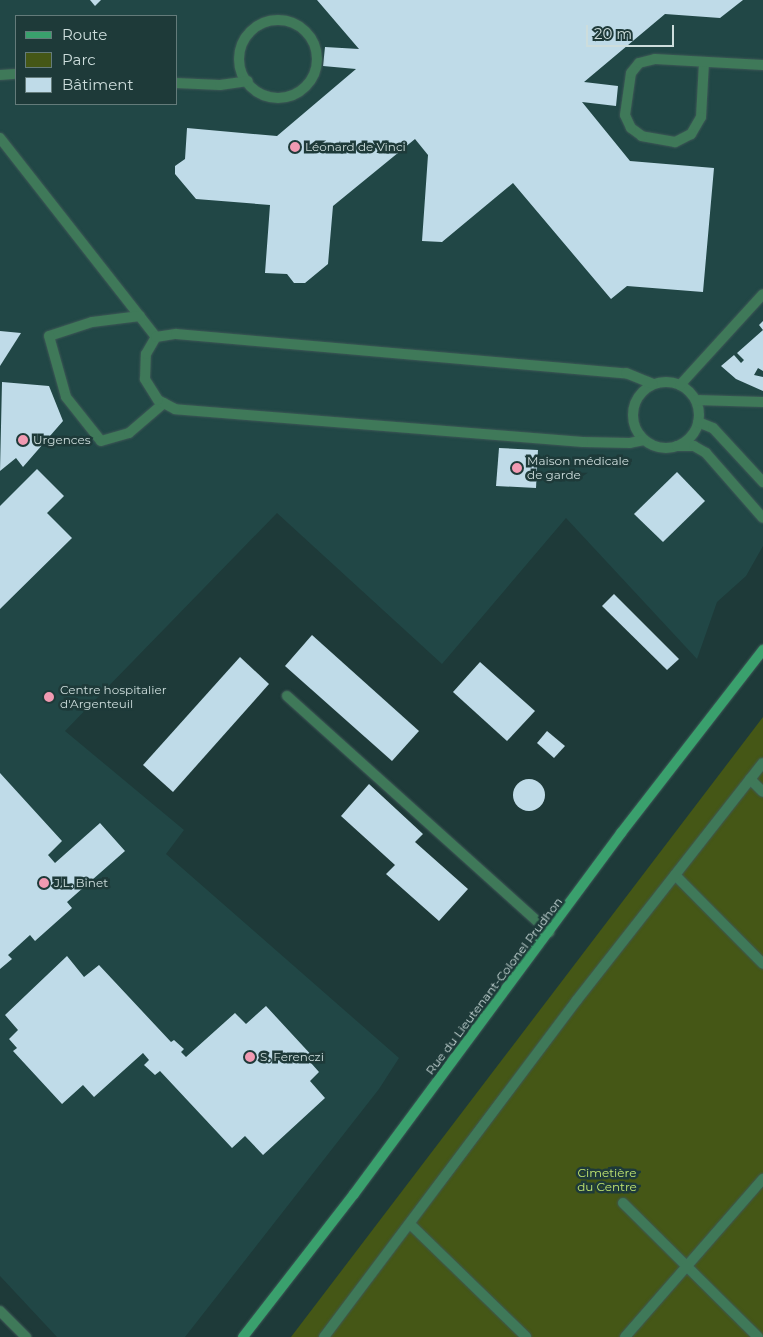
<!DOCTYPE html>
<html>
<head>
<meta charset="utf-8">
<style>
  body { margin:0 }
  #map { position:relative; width:763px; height:1337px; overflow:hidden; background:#1e3a39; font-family:Montserrat,sans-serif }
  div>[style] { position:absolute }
  .built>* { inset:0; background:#214746 }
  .green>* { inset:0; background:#455716 }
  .building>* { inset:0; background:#bfdbe8 }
  .round { border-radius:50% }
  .roads { filter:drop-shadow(0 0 1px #3e5756) drop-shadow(0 0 1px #3e5756) }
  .service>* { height:10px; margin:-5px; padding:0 5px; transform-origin:5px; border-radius:5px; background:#3f7959 }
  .service>.ring { margin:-5px; padding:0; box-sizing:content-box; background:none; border:10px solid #3f7959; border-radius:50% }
  .minor>* { height:10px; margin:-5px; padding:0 5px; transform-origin:5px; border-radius:5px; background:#3f7959 }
  .secondary>* { height:10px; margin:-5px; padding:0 5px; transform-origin:5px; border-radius:5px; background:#3aa06d }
  .dots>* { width:14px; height:14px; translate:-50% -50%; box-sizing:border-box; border:2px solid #1e3a39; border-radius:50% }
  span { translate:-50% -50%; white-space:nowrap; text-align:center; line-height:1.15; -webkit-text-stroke:5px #1e3a39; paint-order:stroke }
  .poi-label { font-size:12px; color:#cddddc }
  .left { translate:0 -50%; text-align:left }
  .street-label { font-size:12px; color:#cddddc }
  .park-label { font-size:12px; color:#c0e571 }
  .legend { position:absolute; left:15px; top:15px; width:162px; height:90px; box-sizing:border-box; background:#1e3a39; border:1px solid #647b7a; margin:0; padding:6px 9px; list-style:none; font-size:15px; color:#cddddc }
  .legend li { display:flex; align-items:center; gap:10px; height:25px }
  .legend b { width:25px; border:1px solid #647b7a }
  .scale { position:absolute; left:586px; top:25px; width:88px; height:22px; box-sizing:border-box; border:2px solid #cddddc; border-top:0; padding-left:6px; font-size:15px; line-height:18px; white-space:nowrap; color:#cddddc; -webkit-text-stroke:4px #1e3a39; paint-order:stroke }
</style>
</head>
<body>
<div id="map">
  <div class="built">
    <div style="clip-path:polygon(evenodd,0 0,763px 0,763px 546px,746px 576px,717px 602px,697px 659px,566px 518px,442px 664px,277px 513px,65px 731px,184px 830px,166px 854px,399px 1058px,379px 1089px,185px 1337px,57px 1337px,0 1276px,0 0,16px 16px,176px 16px,176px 104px,16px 104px,16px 16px)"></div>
  </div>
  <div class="green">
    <div style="clip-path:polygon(763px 717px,763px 1337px,291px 1337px)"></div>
  </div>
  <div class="building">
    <div style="clip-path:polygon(90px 0,101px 0,95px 6px)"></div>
    <div style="clip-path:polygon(317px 0,743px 0,720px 18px,665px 14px,584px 82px,618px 86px,616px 106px,582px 102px,630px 161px,714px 168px,703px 292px,627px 286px,611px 299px,513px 183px,442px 242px,422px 241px,428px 155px,415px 139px,333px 206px,328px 264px,305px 283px,294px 283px,287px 274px,265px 273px,270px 205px,196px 199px,175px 174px,175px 166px,185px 159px,187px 128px,277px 136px,356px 69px,323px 66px,325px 47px,359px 49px)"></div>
    <div style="clip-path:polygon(763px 321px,763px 371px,758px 368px,754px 375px,763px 377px,763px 391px,736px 379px,721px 366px,734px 355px,741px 363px,744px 360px,737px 353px,763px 330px,759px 325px)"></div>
    <div style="clip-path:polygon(0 331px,21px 333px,0 366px)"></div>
    <div style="clip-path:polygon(2px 382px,49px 386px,63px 421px,23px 467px,16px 458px,0 471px)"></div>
    <div style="clip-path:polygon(499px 448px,538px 450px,536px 488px,496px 486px)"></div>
    <div style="clip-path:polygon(37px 469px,64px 496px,47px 513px,72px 538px,0 609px,0 506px)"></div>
    <div style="clip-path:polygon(677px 472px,705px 501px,663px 542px,634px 514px)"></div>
    <div style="clip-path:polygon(614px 594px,679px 659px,667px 670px,602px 606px)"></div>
    <div style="clip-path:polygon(312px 635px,419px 731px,392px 761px,285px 666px)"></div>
    <div style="clip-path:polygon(240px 657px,269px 684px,173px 792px,143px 765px)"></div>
    <div style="clip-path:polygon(480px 662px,535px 711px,507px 741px,453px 692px)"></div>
    <div style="clip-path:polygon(547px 731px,565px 746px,554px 758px,537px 743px)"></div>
    <div style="clip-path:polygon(0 773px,62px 841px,48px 855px,55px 863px,100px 823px,125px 851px,67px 902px,72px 908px,35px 941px,30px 935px,8px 955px,12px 959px,0 969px)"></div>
    <div class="round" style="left:513px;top:779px;width:32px;height:32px"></div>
    <div style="clip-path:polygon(369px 784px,423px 834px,415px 842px,468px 889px,439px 921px,386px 874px,395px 865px,341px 816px)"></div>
    <div style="clip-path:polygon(67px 956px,84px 977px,99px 965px,171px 1042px,174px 1040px,184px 1049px,181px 1052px,186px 1057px,235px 1013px,246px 1024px,266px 1006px,315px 1059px,311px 1063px,319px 1072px,310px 1081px,325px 1098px,263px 1155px,245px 1136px,232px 1148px,160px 1071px,155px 1075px,144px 1065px,149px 1060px,143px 1053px,94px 1097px,83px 1085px,62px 1104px,13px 1051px,17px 1048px,9px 1039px,18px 1030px,5px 1015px)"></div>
  </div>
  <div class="roads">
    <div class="service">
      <div class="ring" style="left:239px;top:20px;width:68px;height:68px"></div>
      <div style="left:704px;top:62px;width:55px;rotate:93.1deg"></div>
      <div style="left:701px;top:117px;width:20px;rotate:120deg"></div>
      <div style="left:691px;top:134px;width:18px;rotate:153deg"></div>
      <div style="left:675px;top:142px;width:34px;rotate:-170deg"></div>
      <div style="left:642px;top:136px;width:14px;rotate:-144deg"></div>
      <div style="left:631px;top:128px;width:14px;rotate:-115deg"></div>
      <div style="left:625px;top:115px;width:42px;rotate:-81.9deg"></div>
      <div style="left:631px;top:73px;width:13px;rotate:-51deg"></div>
      <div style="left:639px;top:63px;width:16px;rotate:-14deg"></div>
      <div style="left:655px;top:59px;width:108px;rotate:3.2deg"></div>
      <div style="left:0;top:75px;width:16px;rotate:-4deg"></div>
      <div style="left:176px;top:83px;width:44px;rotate:2.6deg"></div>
      <div style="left:220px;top:85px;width:28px;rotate:-8deg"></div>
      <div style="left:0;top:138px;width:253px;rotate:51.9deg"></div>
      <div style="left:140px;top:316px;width:48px;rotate:172.9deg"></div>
      <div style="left:92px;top:322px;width:45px;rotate:162deg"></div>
      <div style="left:49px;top:336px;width:63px;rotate:74.4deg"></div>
      <div style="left:66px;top:397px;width:56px;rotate:51.5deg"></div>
      <div style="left:101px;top:441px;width:29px;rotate:-16deg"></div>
      <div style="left:129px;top:433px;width:46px;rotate:-40.6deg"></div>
      <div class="ring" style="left:633px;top:382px;width:56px;height:56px"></div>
      <div style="left:680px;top:385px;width:123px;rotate:-47.6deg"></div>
      <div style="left:696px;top:400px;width:67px;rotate:1.7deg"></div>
      <div style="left:698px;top:422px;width:16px;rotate:22deg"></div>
      <div style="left:713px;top:428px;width:74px;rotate:47.2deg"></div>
      <div style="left:644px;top:440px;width:14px;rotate:168deg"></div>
      <div style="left:630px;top:443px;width:47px;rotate:-178.8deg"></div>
      <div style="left:583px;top:442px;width:409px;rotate:-175.4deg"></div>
      <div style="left:175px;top:409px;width:19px;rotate:-152deg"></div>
      <div style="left:158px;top:400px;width:25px;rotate:-122deg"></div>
      <div style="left:145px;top:379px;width:25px;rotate:-88deg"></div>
      <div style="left:146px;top:354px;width:20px;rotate:-60deg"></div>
      <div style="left:156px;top:337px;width:20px;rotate:-9deg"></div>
      <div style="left:176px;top:334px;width:452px;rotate:5deg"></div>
      <div style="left:626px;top:373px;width:29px;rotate:22deg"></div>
      <div style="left:677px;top:446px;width:17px"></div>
      <div style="left:694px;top:446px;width:14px;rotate:30deg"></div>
      <div style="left:706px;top:453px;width:86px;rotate:48.8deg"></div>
      <div style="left:287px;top:696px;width:353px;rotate:42deg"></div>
      <div style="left:750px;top:779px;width:18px;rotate:45deg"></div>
      <div style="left:675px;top:875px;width:125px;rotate:45.3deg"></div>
      <div style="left:623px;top:1203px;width:190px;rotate:44.8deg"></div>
      <div style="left:410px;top:1224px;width:162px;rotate:44.2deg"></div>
      <div style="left:324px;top:1337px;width:421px;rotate:-53.1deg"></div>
      <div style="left:577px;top:1000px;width:301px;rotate:-51.9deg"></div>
      <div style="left:625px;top:1337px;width:210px;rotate:-48.9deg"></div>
    </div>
    <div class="minor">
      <div style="left:0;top:1311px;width:37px;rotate:45deg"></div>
    </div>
    <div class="secondary">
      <div style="left:243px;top:1337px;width:181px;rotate:-52.2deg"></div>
      <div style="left:354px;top:1194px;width:449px;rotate:-53.5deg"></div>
      <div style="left:621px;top:833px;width:232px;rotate:-52.2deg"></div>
    </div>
  </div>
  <div class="dots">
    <div style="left:295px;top:147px;background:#f19ab2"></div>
    <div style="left:23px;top:440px;background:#f19ab2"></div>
    <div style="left:517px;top:468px;background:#f19ab2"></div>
    <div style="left:49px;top:697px;background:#f19ab2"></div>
    <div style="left:44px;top:883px;background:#f19ab2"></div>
    <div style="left:250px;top:1057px;background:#f19ab2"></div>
  </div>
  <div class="poi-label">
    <span class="left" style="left:305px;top:147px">Léonard de Vinci</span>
    <span class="left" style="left:33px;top:440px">Urgences</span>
    <span class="left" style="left:527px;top:468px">Maison médicale<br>de garde</span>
    <span class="left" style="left:60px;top:697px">Centre hospitalier<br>d'Argenteuil</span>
    <span class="left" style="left:54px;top:883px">J.L. Binet</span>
    <span class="left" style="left:260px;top:1057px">S. Ferenczi</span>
  </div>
  <div class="street-label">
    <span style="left:494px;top:986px;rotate:-53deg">Rue du Lieutenant-Colonel Prudhon</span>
  </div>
  <div class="park-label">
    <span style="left:607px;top:1180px">Cimetière<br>du Centre</span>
  </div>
  <ul class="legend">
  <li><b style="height:6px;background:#3aa06d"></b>Route</li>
  <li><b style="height:14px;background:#455716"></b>Parc</li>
  <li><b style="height:14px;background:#bfdbe8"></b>Bâtiment</li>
  </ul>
  <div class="scale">20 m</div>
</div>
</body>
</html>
